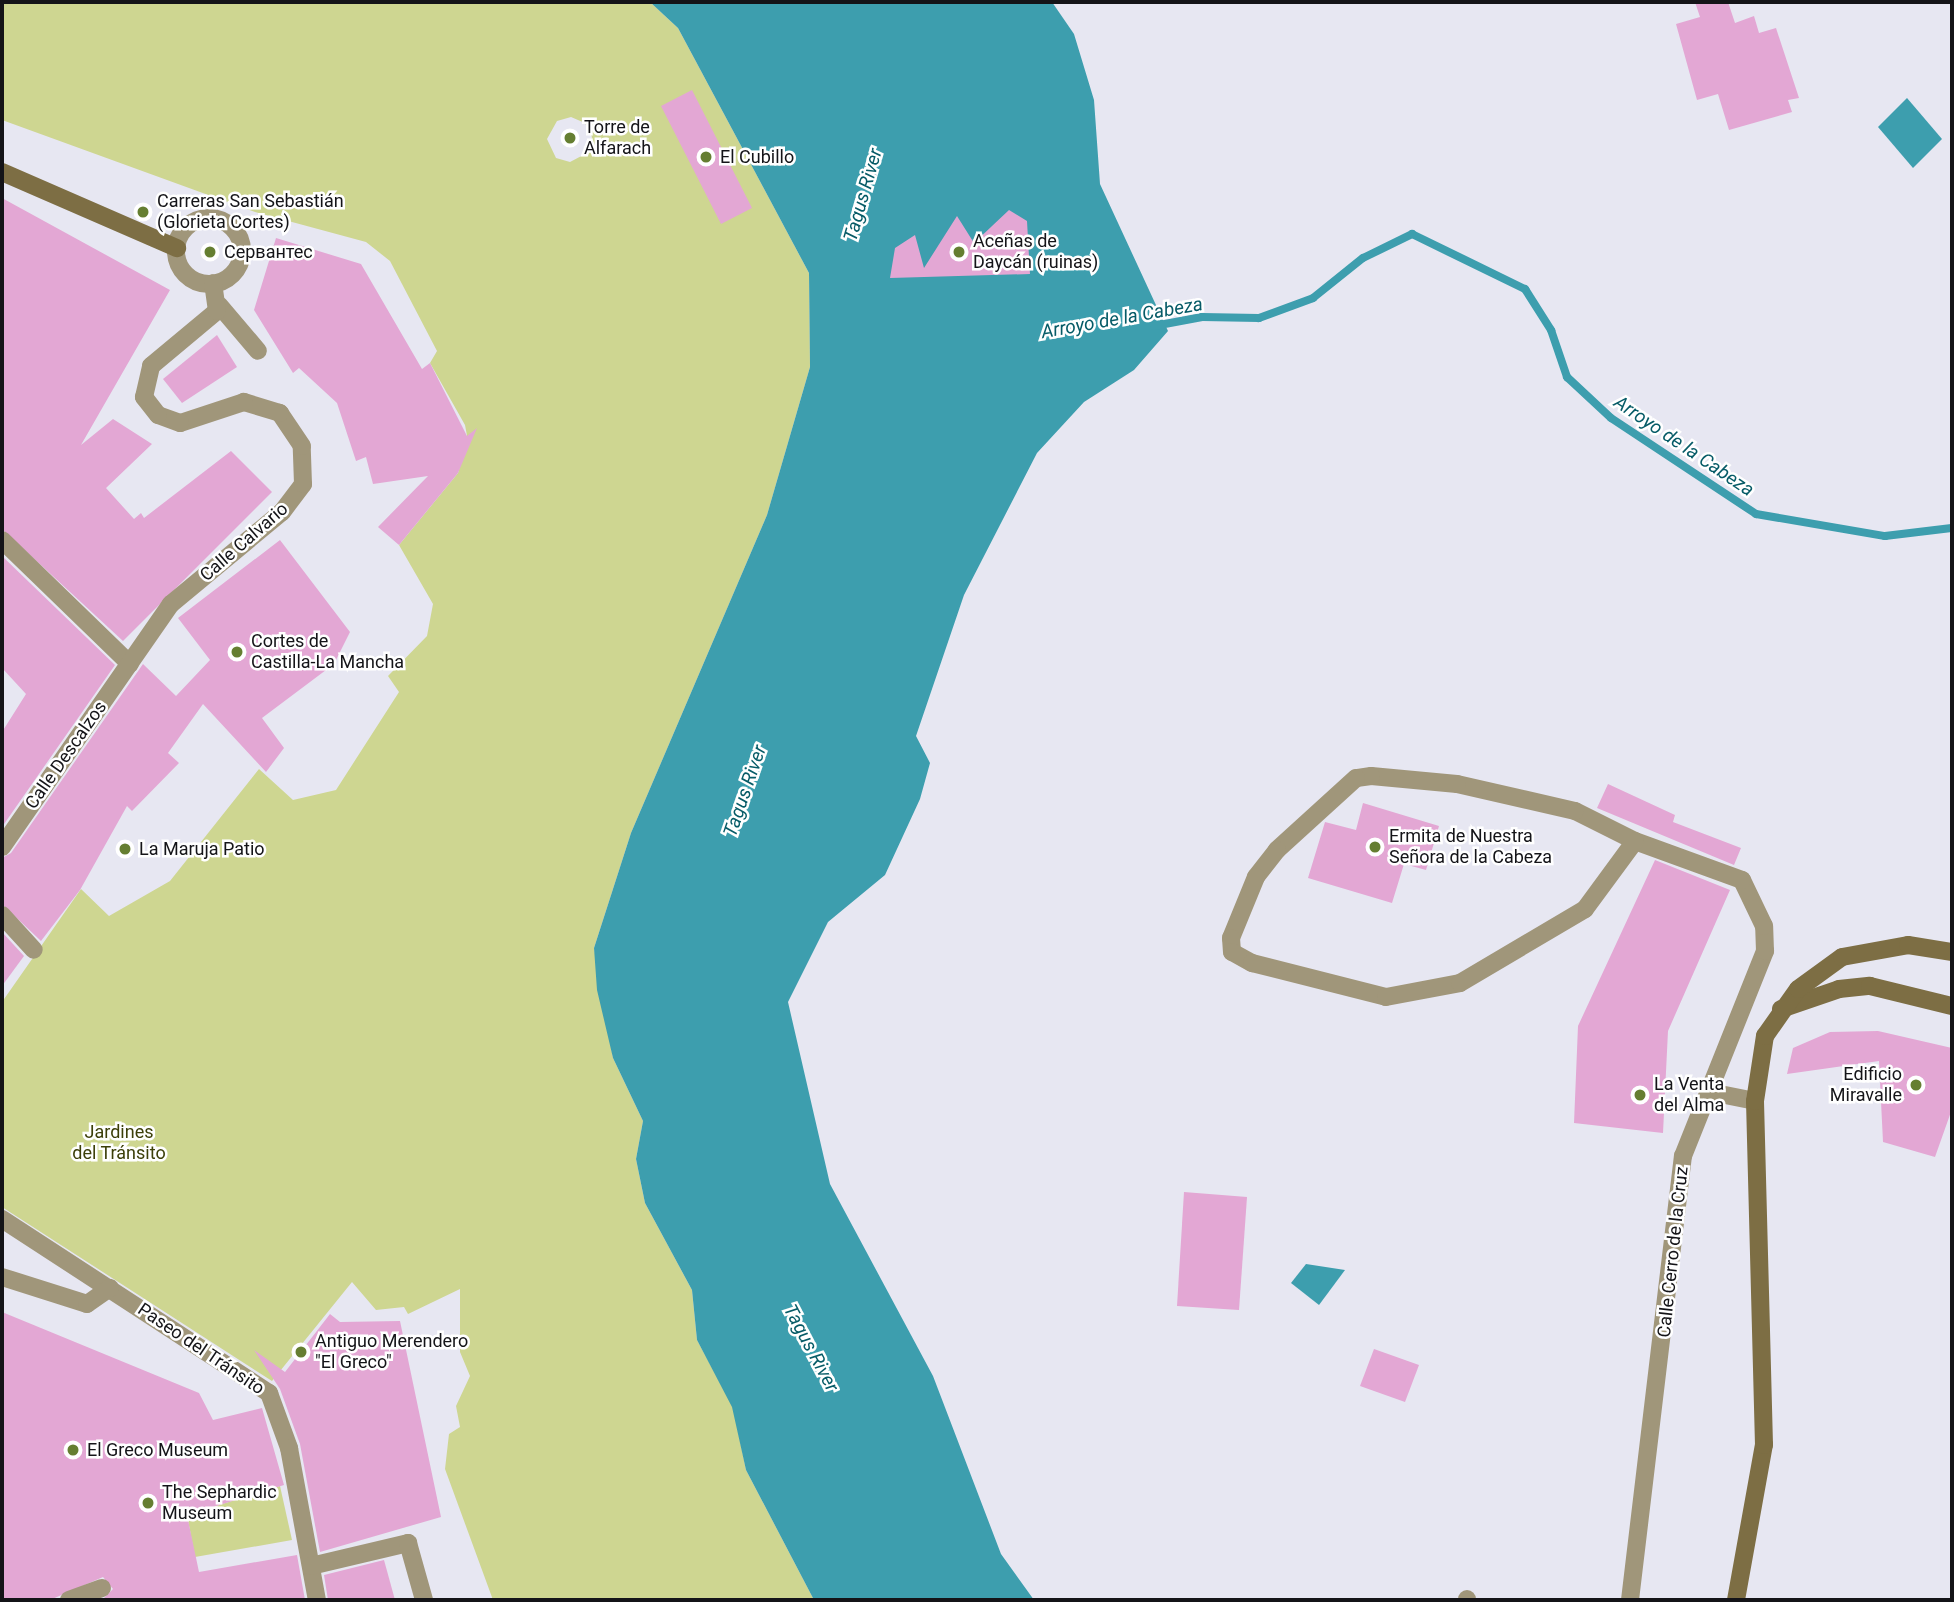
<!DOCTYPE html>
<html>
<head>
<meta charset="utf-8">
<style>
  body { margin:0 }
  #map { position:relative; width:1954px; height:1602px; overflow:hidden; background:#e7e7f2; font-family:Roboto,sans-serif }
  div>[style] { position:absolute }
  .green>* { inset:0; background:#ced691 }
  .water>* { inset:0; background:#3d9eae }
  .stream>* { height:8px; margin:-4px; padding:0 4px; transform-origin:4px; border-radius:4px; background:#3d9eae }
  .building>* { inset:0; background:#e3a7d4 }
  .street>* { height:18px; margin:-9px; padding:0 9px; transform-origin:9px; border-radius:9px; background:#a0967a }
  .street>.ring { margin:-9px; padding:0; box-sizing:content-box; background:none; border:18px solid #a0967a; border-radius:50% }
  .secondary>* { height:18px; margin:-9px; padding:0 9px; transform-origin:9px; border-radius:9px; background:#7d6e44 }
  .dots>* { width:19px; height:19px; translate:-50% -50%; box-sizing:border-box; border:4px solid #fff; border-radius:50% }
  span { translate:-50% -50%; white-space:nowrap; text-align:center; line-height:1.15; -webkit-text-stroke:5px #fff; paint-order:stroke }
  .poi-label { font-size:18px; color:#141418 }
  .left { translate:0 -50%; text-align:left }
  .right { translate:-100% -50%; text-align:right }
  .street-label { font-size:18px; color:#141418 }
  .park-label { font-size:18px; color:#3c3f09 }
  .water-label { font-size:19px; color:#065b67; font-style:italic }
  .frame { position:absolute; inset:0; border:4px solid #141418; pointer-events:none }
</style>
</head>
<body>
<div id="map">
  <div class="green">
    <div style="clip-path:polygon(evenodd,2px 2px,650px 2px,678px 28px,809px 273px,810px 367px,767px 515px,631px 833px,594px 948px,613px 1058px,643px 1121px,636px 1159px,645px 1203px,692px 1290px,697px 1340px,733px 1407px,746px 1470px,814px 1600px,493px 1600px,445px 1469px,449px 1434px,460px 1427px,456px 1406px,470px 1376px,460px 1352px,460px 1289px,408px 1314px,404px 1307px,376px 1310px,352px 1282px,272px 1381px,2px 1207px,2px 1002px,81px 889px,109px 916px,170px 881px,259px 769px,293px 800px,336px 790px,399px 692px,388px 676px,427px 636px,433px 604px,399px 545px,458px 473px,468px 441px,465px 425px,430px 363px,437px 351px,390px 261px,366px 242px,255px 212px,2px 120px,2px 2px,571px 117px,585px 123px,592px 137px,589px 152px,570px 162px,556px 158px,547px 139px,557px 121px,571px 117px)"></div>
    <div style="clip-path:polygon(280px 1486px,292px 1540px,195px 1557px,187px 1515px)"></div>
  </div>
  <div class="water">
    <div style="clip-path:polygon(650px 2px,1052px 2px,1074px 34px,1094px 100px,1100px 184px,1168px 331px,1134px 370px,1084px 402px,1037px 453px,964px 595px,916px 736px,930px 763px,920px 799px,885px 875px,828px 922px,788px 1002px,830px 1184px,933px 1376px,1001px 1554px,1034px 1600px,814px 1600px,746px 1470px,732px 1407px,697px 1340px,692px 1290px,645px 1203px,636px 1159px,643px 1121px,613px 1058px,597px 990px,594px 948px,631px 833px,767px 515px,810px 367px,809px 273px,678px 28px)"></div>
    <div style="clip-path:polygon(1907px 98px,1942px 139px,1913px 168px,1878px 127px)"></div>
    <div style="clip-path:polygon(1306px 1264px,1345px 1270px,1319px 1305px,1291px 1283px)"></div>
  </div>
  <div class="stream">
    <div style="left:1154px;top:326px;width:49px;rotate:-10.6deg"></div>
    <div style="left:1202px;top:317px;width:57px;rotate:1deg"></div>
    <div style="left:1259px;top:318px;width:58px;rotate:-20.3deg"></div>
    <div style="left:1313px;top:298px;width:64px;rotate:-38.7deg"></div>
    <div style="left:1363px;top:258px;width:55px;rotate:-26.1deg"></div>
    <div style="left:1412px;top:234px;width:126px;rotate:26deg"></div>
    <div style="left:1525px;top:289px;width:49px;rotate:57.6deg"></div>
    <div style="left:1551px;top:330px;width:50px;rotate:71.2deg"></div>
    <div style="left:1567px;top:377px;width:60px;rotate:43deg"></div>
    <div style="left:1611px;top:418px;width:174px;rotate:33.5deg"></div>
    <div style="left:1756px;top:514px;width:131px;rotate:9.7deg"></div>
    <div style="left:1885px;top:536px;width:67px;rotate:-6.8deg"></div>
  </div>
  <div class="building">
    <div style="clip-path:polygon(1695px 2px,1728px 2px,1735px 23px,1754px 16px,1759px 33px,1776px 28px,1799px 98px,1788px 100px,1792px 112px,1729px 130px,1718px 94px,1697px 100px,1676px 24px,1700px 17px)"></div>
    <div style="clip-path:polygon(692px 90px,752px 208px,721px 224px,661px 106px)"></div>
    <div style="clip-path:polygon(2px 198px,170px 290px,81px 445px,113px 419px,152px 444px,106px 488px,134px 519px,141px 513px,144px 518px,231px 451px,272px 492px,123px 641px,2px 529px)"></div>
    <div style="clip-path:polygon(1009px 210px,1027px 221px,1030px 274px,890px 278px,895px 248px,915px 235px,924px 268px,957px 216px,974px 243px)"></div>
    <div style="clip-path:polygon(276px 238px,361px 264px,422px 369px,430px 363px,467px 436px,477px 428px,458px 473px,399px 545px,378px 527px,428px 476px,373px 484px,366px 457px,356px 461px,337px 403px,299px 368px,293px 373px,254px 310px)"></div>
    <div style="clip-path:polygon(217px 335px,237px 367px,182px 403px,163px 379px)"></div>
    <div style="clip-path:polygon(280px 540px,350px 632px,334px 664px,262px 718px,284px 748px,266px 772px,203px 704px,168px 753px,179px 763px,132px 811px,127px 806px,80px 890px,41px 941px,2px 904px,2px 858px,11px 853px,143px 664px,176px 696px,210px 660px,178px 618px)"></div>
    <div style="clip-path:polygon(2px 556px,115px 665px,2px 827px,2px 732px,26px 694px,2px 668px)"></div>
    <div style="clip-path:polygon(1608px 784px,1675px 815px,1673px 822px,1741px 848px,1734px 865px,1597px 808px)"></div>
    <div style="clip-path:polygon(1363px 803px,1439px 826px,1426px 870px,1404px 864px,1392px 903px,1308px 878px,1325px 822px,1356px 830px)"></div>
    <div style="clip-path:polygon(1655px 860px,1730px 890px,1668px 1031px,1663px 1133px,1574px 1123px,1578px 1026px)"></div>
    <div style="clip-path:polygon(2px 932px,24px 956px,2px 986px)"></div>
    <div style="clip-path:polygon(1878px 1031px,1952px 1048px,1952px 1109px,1935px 1157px,1883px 1142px,1879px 1061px,1787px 1074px,1793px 1048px,1830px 1032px)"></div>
    <div style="clip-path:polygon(1184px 1192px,1247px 1197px,1239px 1310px,1177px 1306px)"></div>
    <div style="clip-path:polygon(2px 1312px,199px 1393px,213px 1420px,262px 1408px,284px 1485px,187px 1515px,199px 1572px,297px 1555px,305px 1600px,102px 1600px,113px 1589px,103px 1577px,50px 1600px,2px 1600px)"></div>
    <div style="clip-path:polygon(330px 1314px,340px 1322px,400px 1321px,441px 1517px,320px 1552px,300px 1444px,280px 1389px,254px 1350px,285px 1372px)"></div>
    <div style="clip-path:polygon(1374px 1349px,1419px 1365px,1405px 1402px,1360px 1386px)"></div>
    <div style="clip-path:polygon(384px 1560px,395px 1600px,328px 1600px,324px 1575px)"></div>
  </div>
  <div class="street">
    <div class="ring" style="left:176px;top:218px;width:48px;height:48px"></div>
    <div style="left:219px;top:305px;width:60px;rotate:49.7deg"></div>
    <div style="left:2px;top:540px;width:178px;rotate:44.1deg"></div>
    <div style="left:2px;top:847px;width:296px;rotate:-55.2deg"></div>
    <div style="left:171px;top:604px;width:144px;rotate:-39.7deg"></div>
    <div style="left:282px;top:512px;width:35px;rotate:-53deg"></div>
    <div style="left:303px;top:484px;width:38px;rotate:-92deg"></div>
    <div style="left:302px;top:446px;width:40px;rotate:-124deg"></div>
    <div style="left:280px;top:413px;width:38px;rotate:-163deg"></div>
    <div style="left:244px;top:402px;width:67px;rotate:161.8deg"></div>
    <div style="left:180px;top:423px;width:23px;rotate:-160deg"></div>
    <div style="left:158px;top:415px;width:23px;rotate:-128deg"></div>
    <div style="left:144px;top:397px;width:32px;rotate:-77deg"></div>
    <div style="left:151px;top:366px;width:86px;rotate:-39.8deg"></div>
    <div style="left:217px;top:311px;width:28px;rotate:-98deg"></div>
    <div style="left:2px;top:915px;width:47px;rotate:47.6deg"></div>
    <div style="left:1710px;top:1092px;width:46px;rotate:11.3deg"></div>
    <div style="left:2px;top:1219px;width:319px;rotate:33.1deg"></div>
    <div style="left:269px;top:1393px;width:59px;rotate:70deg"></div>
    <div style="left:289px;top:1448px;width:155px;rotate:79.6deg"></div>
    <div style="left:2px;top:1277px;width:89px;rotate:17.6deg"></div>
    <div style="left:87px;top:1304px;width:28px;rotate:-35deg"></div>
    <div style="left:311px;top:1566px;width:100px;rotate:-13.3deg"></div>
    <div style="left:408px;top:1543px;width:59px;rotate:74.3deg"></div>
    <div style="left:1467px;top:1599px;width:1px;rotate:90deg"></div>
    <div style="left:69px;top:1600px;width:35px;rotate:-20deg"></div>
    <div style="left:1630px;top:1600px;width:447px;rotate:-83.2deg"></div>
    <div style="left:1683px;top:1156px;width:221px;rotate:-68.2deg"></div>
    <div style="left:1765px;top:951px;width:25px;rotate:-92deg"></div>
    <div style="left:1764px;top:926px;width:51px;rotate:-115.6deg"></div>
    <div style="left:1742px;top:880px;width:114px;rotate:-160deg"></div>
    <div style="left:1635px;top:841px;width:67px;rotate:-153.4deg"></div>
    <div style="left:1575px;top:811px;width:121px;rotate:-167.1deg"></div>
    <div style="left:1457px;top:784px;width:86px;rotate:-174.7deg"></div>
    <div style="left:1371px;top:776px;width:15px;rotate:172deg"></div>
    <div style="left:1356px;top:778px;width:107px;rotate:137.7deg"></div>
    <div style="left:1277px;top:850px;width:34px;rotate:128deg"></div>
    <div style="left:1256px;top:877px;width:66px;rotate:112.3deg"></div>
    <div style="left:1231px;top:938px;width:14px;rotate:86deg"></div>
    <div style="left:1232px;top:952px;width:23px;rotate:29deg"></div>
    <div style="left:1252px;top:963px;width:138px;rotate:14.2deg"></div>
    <div style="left:1386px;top:997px;width:75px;rotate:-10.7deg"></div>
    <div style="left:1460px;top:983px;width:145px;rotate:-30.6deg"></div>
    <div style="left:1585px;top:909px;width:84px;rotate:-53.7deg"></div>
  </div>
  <div class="secondary">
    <div style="left:2px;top:172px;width:191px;rotate:23.5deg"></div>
    <div style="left:1781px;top:1009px;width:61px;rotate:-19deg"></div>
    <div style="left:1839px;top:989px;width:31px;rotate:-6deg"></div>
    <div style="left:1870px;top:986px;width:84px;rotate:13.7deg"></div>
    <div style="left:1736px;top:1600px;width:158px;rotate:-79.8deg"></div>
    <div style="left:1764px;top:1445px;width:344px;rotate:-91.5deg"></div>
    <div style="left:1755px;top:1101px;width:66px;rotate:-81.3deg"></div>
    <div style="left:1765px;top:1036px;width:57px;rotate:-54.9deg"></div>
    <div style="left:1798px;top:989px;width:54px;rotate:-36deg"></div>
    <div style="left:1842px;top:957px;width:67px;rotate:-10.3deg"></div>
    <div style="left:1908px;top:945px;width:45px;rotate:9deg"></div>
  </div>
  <div class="dots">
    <div style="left:570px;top:138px;background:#657e31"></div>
    <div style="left:706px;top:157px;background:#657e31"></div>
    <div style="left:143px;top:212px;background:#657e31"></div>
    <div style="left:210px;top:252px;background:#657e31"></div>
    <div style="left:959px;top:252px;background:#657e31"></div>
    <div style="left:237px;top:652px;background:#657e31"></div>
    <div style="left:1375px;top:847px;background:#657e31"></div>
    <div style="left:125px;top:849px;background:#657e31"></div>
    <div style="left:1916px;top:1085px;background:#657e31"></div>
    <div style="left:1640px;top:1095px;background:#657e31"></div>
    <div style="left:301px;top:1352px;background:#657e31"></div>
    <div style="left:73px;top:1450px;background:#657e31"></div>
    <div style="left:148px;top:1503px;background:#657e31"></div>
  </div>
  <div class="poi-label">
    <span class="left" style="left:584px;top:138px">Torre de<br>Alfarach</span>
    <span class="left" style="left:720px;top:157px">El Cubillo</span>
    <span class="left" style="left:157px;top:212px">Carreras San Sebastián<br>(Glorieta Cortes)</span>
    <span class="left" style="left:973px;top:252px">Aceñas de<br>Daycán (ruinas)</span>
    <span class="left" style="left:224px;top:252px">Сервантес</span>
    <span class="left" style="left:251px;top:652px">Cortes de<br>Castilla-La Mancha</span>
    <span class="left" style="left:1389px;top:847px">Ermita de Nuestra<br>Señora de la Cabeza</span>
    <span class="left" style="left:139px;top:849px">La Maruja Patio</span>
    <span class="right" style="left:1902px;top:1085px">Edificio<br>Miravalle</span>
    <span class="left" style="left:1654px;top:1095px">La Venta<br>del Alma</span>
    <span class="left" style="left:315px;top:1352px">Antiguo Merendero<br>"El Greco"</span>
    <span class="left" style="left:87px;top:1450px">El Greco Museum</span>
    <span class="left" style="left:162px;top:1503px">The Sephardic<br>Museum</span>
  </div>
  <div class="street-label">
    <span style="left:244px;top:542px;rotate:-41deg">Calle Calvario</span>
    <span style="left:66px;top:755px;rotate:-55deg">Calle Descalzos</span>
    <span style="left:1673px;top:1252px;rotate:-84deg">Calle Cerro de la Cruz</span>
    <span style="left:201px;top:1349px;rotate:34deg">Paseo del Tránsito</span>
  </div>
  <div class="park-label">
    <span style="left:119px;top:1143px">Jardines<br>del Tránsito</span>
  </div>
  <div class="water-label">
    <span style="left:863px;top:195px;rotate:-74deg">Tagus River</span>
    <span style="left:1122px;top:318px;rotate:-10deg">Arroyo de la Cabeza</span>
    <span style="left:1684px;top:446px;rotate:34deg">Arroyo de la Cabeza</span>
    <span style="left:745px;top:791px;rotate:-71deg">Tagus River</span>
    <span style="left:811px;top:1348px;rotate:62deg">Tagus River</span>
  </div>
  <div class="frame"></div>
</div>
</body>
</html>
